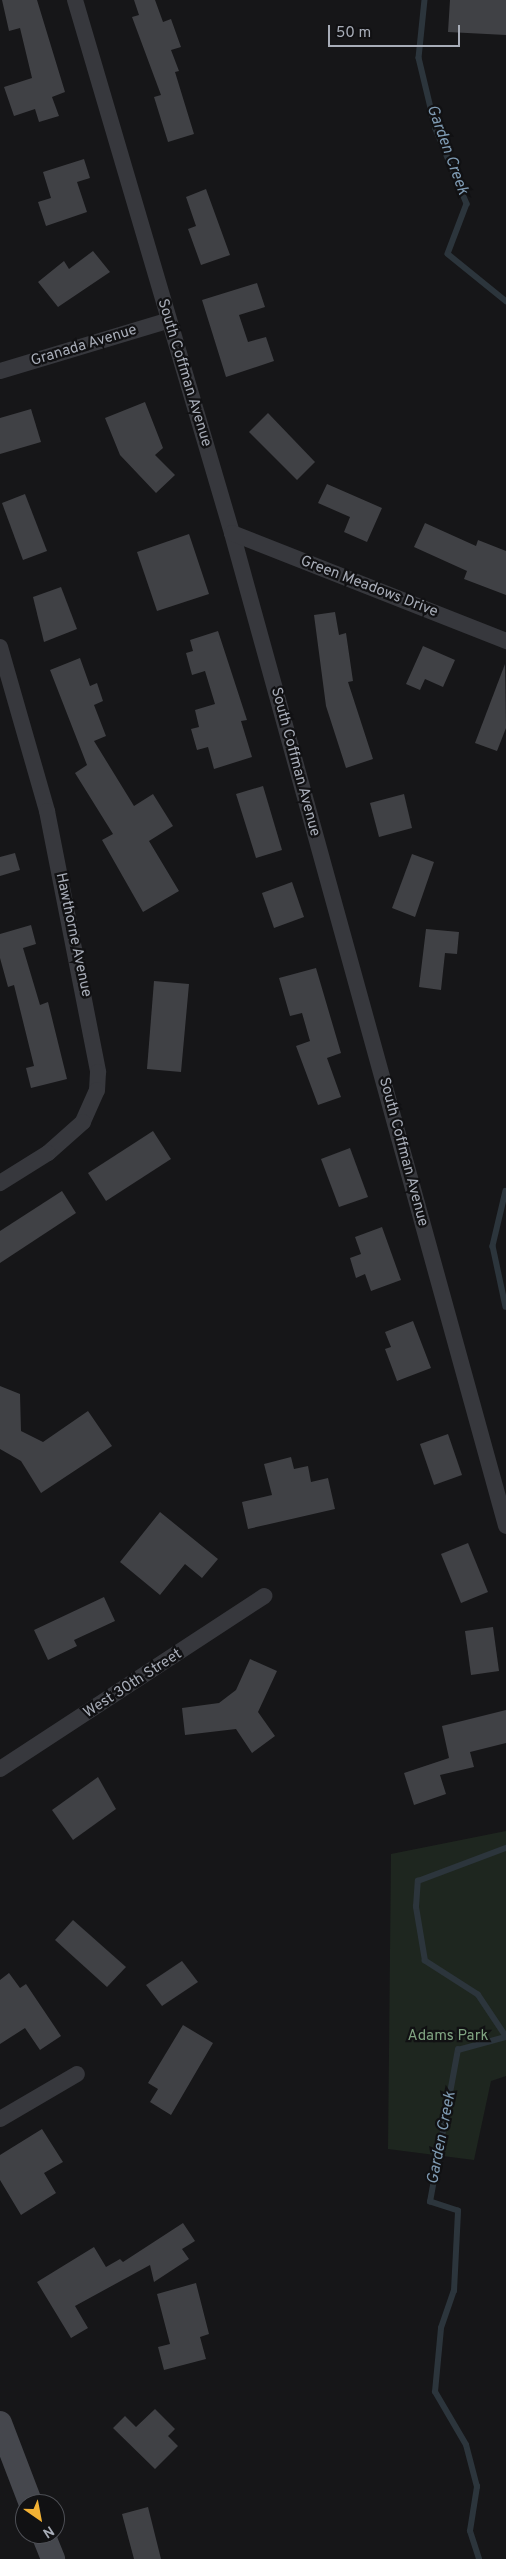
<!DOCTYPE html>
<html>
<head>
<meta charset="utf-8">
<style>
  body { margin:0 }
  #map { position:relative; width:506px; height:2559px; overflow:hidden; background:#161618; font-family:Overpass,sans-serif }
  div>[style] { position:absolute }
  .green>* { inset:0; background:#1e261f }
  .stream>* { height:5.5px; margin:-2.75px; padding:0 2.75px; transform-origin:2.75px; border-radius:2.75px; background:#2c353c }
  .building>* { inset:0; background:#404145 }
  .minor>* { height:16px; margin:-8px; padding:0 8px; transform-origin:8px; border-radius:8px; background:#37383d }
  .secondary>* { height:24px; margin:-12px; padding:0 12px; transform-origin:12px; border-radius:12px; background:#45474d }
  span { translate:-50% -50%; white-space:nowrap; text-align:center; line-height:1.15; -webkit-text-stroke:4.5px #111113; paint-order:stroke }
  .street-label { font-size:15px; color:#a8adb8 }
  .park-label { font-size:15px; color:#7fa381 }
  .water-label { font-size:16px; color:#7f9bb3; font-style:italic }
  .north { position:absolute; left:15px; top:2494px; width:50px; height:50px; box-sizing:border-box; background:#111113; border:1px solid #4d4f55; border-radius:50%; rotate:147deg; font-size:14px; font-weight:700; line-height:20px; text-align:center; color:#a8adb8 }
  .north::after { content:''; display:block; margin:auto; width:18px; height:22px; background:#f2b134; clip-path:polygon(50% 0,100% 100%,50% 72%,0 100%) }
  .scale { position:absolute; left:328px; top:25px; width:132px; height:22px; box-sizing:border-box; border:2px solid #a8adb8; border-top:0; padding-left:6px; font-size:15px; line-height:18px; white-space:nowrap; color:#a8adb8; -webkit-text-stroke:4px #111113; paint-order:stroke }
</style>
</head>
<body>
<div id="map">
  <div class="green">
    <div style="clip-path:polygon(506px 1831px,506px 2076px,491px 2081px,474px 2160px,388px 2149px,391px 1854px)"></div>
  </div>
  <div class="stream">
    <div style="left:425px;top:0;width:58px;rotate:95.9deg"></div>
    <div style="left:419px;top:58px;width:73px;rotate:76.5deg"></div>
    <div style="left:436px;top:129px;width:81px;rotate:67.5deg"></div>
    <div style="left:467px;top:204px;width:53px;rotate:110.8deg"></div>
    <div style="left:448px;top:254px;width:75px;rotate:39deg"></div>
    <div style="left:506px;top:1191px;width:57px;rotate:103.3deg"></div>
    <div style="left:493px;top:1246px;width:62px;rotate:78deg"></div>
    <div style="left:479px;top:2559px;width:29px;rotate:-108deg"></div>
    <div style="left:470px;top:2531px;width:45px;rotate:-81deg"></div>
    <div style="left:477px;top:2487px;width:43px;rotate:-104.7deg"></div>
    <div style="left:466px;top:2445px;width:61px;rotate:-120.3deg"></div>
    <div style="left:435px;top:2392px;width:64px;rotate:-84.6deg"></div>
    <div style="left:441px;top:2328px;width:39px;rotate:-71deg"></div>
    <div style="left:454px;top:2291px;width:80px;rotate:-87.1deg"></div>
    <div style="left:458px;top:2211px;width:29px;rotate:-162deg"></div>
    <div style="left:430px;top:2202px;width:155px;rotate:-79.6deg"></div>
    <div style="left:458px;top:2050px;width:50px;rotate:-15.2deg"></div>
    <div style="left:506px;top:2037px;width:50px;rotate:-123.7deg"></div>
    <div style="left:478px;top:1995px;width:63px;rotate:-147.3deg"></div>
    <div style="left:425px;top:1961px;width:55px;rotate:-99.5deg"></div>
    <div style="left:416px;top:1907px;width:26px;rotate:-86deg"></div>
    <div style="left:418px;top:1881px;width:94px;rotate:-20.6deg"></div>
  </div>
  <div class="building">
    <div style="clip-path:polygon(2px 0,37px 0,65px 92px,52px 97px,59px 116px,39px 122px,35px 109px,14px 116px,4px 87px,32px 78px,20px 28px,9px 31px)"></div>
    <div style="clip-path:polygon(134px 0,155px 0,163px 22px,171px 19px,181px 47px,171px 50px,179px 71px,175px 72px,194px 134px,168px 142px,154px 97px,161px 95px,132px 17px,139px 15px)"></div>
    <div style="clip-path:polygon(450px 0,506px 0,506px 35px,448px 32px)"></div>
    <div style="clip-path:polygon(84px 159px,90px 178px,77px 182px,87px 212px,46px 226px,38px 202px,51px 198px,43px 172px)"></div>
    <div style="clip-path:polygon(206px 189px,230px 255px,201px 265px,188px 229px,196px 226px,186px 197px)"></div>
    <div style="clip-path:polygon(93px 251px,110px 272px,58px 307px,38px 282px,64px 261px,69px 269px)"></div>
    <div style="clip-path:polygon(257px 283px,265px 307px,239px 315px,248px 342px,266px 337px,274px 361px,226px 377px,202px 300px)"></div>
    <div style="clip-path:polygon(145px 402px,163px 448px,155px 455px,175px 475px,156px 493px,120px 455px,105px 418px)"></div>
    <div style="clip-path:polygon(31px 409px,41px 442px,0 454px,0 418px)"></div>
    <div style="clip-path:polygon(268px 413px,315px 462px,297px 480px,249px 432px)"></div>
    <div style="clip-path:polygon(327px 484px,382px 508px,367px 542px,344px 532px,350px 517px,318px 503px)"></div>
    <div style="clip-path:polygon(25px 494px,47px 551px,23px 560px,2px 503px)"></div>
    <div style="clip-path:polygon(425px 523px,476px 546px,478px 540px,506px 551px,506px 595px,464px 579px,467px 571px,414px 547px)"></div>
    <div style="clip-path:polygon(189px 534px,209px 594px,157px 611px,137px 552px)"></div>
    <div style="clip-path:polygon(61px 587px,77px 629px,44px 642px,33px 597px)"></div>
    <div style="clip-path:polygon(335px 612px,339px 635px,346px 633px,353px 681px,348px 682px,373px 759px,346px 768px,326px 706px,314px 615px)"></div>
    <div style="clip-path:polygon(218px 631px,247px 720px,241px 721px,252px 757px,214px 769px,208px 747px,197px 750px,191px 729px,199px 727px,195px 710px,215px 704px,205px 671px,192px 675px,186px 653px,193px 651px,190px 640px)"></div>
    <div style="clip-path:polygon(423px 646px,455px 660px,443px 687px,425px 679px,420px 690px,406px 684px)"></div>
    <div style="clip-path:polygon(80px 658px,90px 686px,97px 683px,103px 701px,94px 705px,106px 736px,94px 741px,134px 806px,153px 794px,173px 826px,149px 841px,179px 891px,143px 912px,102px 840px,113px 834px,75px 773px,87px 765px,50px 670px)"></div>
    <div style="clip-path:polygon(505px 664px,506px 728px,497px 751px,475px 743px)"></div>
    <div style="clip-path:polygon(263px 786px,282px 850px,256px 858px,236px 794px)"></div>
    <div style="clip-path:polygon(404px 794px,412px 828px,379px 837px,370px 803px)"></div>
    <div style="clip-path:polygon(15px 853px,20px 870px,0 876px,0 857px)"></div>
    <div style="clip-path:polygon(412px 854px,434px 862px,415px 917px,392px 908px)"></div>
    <div style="clip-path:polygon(292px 882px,304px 917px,274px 928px,262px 893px)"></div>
    <div style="clip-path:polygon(31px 925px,36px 944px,23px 948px,40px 1005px,48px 1002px,67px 1079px,31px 1088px,26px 1068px,34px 1066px,14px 985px,8px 987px,0 958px,0 934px)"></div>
    <div style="clip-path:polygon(426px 929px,459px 932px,457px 954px,445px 953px,441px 990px,419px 987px)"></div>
    <div style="clip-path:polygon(316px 968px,341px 1053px,327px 1058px,341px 1097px,318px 1105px,296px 1046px,310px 1041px,302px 1013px,290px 1016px,279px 978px)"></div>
    <div style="clip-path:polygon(154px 981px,189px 984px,181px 1072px,147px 1069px)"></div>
    <div style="clip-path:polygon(153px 1131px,171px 1159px,106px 1201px,88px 1173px)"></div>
    <div style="clip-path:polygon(350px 1148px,368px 1197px,339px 1207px,321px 1159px)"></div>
    <div style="clip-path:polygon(62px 1191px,76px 1213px,0 1263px,0 1231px)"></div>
    <div style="clip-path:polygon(382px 1227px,401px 1280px,371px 1291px,365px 1274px,356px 1278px,350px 1258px,361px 1254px,355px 1237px)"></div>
    <div style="clip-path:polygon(413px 1321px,431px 1368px,397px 1381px,385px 1349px,391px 1347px,385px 1332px)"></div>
    <div style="clip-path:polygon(0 1386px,20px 1394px,21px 1431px,43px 1442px,88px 1411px,112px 1446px,41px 1493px,21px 1461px,0 1449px)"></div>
    <div style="clip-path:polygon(448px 1434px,462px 1475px,434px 1485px,420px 1444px)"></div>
    <div style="clip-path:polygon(291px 1457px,294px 1469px,308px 1466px,311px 1482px,328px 1478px,335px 1509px,248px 1529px,242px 1502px,272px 1495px,264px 1464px)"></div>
    <div style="clip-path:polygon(160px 1512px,218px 1559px,202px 1578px,185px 1564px,160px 1595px,120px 1562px)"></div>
    <div style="clip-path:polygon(468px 1543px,488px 1592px,461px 1603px,441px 1554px)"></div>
    <div style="clip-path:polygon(104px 1597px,115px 1621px,74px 1640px,77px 1646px,48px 1660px,34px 1630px)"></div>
    <div style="clip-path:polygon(493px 1627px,499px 1671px,471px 1675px,465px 1631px)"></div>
    <div style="clip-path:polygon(250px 1659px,277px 1671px,258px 1712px,275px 1736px,252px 1753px,236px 1729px,185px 1735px,182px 1708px,219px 1703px,236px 1690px)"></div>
    <div style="clip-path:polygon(506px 1710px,506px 1743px,470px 1752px,474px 1767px,440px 1775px,446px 1794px,414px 1805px,404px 1773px,449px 1758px,442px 1726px)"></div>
    <div style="clip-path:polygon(98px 1777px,116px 1809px,73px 1840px,52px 1810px)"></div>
    <div style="clip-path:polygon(73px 1920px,126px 1967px,107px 1987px,55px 1940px)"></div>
    <div style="clip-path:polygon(182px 1961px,198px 1982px,162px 2006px,146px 1985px)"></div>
    <div style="clip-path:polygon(9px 1973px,20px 1988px,26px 1984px,61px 2036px,40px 2050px,25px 2028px,0 2044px,0 1980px)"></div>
    <div style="clip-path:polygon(183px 2025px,213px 2043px,171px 2115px,150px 2102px,158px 2089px,148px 2083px)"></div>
    <div style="clip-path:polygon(42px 2129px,63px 2162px,44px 2173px,56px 2193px,21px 2215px,0 2180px,0 2155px)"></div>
    <div style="clip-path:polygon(183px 2223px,195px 2241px,182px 2249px,189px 2259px,154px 2282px,150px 2265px,75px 2306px,88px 2328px,71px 2338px,37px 2282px,94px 2247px,106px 2267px,120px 2259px,123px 2262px)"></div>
    <div style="clip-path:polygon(196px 2283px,209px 2334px,200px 2337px,206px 2359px,164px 2370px,158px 2347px,170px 2344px,157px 2294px)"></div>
    <div style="clip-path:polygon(155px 2409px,175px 2429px,168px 2436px,178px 2446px,155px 2469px,113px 2428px,125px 2416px,136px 2427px)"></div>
    <div style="clip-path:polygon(148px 2507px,161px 2559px,134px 2559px,122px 2514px)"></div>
  </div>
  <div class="minor">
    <div style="left:75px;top:0;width:556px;rotate:73.59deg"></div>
    <div style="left:232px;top:533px;width:1030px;rotate:74.57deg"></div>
    <div style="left:0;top:371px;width:174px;rotate:-16.7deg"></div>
    <div style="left:232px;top:533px;width:295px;rotate:21.5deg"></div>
    <div style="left:0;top:647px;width:171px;rotate:74deg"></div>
    <div style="left:47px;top:811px;width:266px;rotate:78.9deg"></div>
    <div style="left:98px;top:1072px;width:18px;rotate:93deg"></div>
    <div style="left:97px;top:1090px;width:35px;rotate:114deg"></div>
    <div style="left:83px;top:1122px;width:47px;rotate:138.5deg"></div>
    <div style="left:48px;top:1153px;width:57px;rotate:148deg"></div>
    <div style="left:0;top:1769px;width:316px;rotate:-33.2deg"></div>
    <div style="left:0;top:2119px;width:89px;rotate:-30.3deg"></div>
  </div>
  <div class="secondary">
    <div style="left:0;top:2423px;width:87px;rotate:69.1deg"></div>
    <div style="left:43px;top:2534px;width:27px;rotate:68deg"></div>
  </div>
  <div class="street-label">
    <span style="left:84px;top:346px;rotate:-17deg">Granada Avenue</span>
    <span style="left:184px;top:373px;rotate:73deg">South Coffman Avenue</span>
    <span style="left:369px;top:587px;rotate:21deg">Green Meadows Drive</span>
    <span style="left:295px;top:762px;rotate:75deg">South Coffman Avenue</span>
    <span style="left:73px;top:935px;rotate:78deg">Hawthorne Avenue</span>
    <span style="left:403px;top:1152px;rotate:75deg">South Coffman Avenue</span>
    <span style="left:133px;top:1684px;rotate:-33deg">West 30th Street</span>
  </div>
  <div class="park-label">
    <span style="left:448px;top:2037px">Adams Park</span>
  </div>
  <div class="water-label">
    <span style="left:447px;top:150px;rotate:70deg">Garden Creek</span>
    <span style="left:442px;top:2138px;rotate:-79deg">Garden Creek</span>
  </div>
  <div class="north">N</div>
  <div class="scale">50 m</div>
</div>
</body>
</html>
